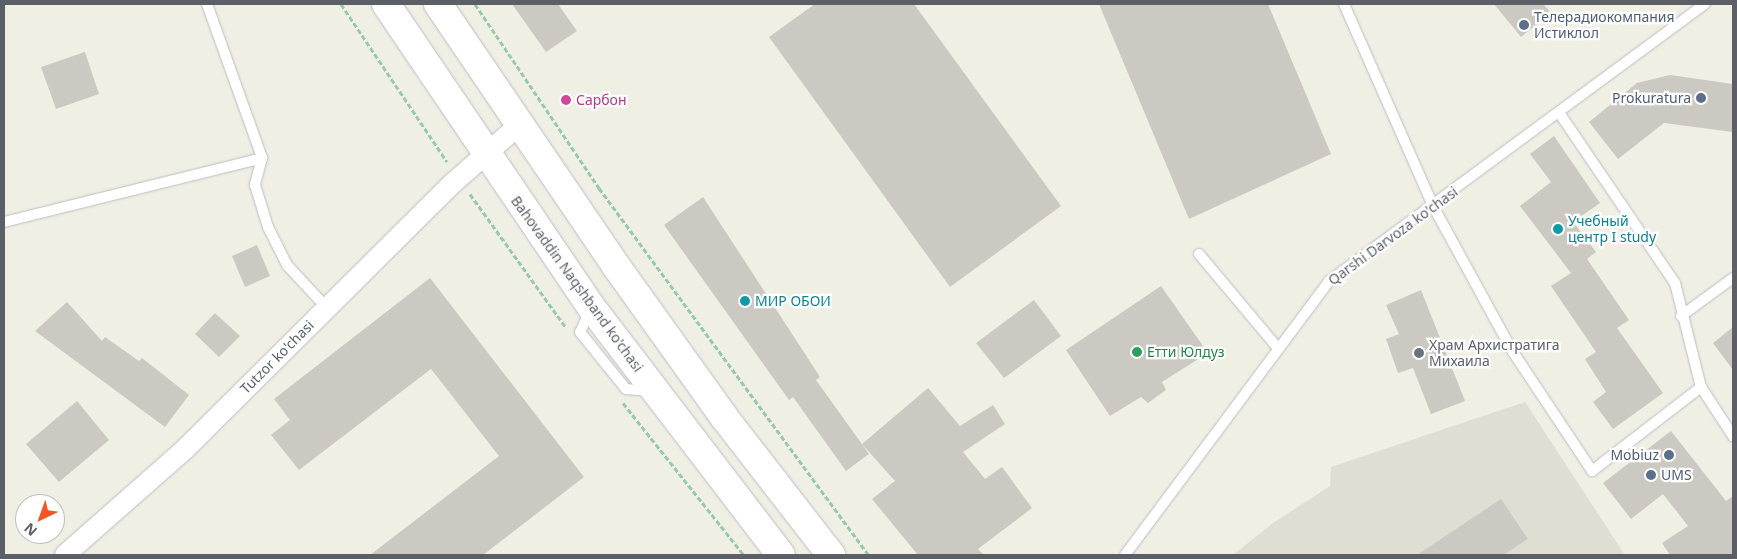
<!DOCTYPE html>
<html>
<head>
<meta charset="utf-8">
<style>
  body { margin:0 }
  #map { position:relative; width:1737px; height:559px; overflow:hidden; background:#f0efe4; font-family:"Noto Sans",sans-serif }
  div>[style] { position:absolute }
  .education>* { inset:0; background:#e0ded3 }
  .building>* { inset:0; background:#cbc9c1 }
  .path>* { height:3px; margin-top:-1.5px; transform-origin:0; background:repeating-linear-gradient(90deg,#97caad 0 5px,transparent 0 7.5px) }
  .roads { filter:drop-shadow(0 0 1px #bcbdc4) drop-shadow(0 0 1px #bcbdc4) }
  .service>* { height:10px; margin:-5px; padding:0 5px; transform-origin:5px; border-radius:5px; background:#fff }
  .minor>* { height:20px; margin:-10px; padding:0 10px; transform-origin:10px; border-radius:10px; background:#fff }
  .secondary>* { height:28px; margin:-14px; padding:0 14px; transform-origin:14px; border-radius:14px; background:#fff }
  .dots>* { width:14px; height:14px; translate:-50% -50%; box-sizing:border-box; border:2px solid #fff; border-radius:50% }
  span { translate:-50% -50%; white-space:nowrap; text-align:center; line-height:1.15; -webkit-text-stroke:4.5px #fff; paint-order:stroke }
  .service-label { font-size:14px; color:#4e5e75 }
  .left { translate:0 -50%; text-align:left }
  .right { translate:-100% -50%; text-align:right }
  .hotel-label { font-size:14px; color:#b23c85 }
  .culture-label { font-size:14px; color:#0d838f }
  .street-label { font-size:14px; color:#5c5f66 }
  .worship-label { font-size:14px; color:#5b616d }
  .leisure-label { font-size:14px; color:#27864d }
  .frame { position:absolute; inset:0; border:5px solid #5c5f66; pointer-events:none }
  .north { position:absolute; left:15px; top:494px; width:50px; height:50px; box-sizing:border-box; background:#fff; border:1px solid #bebfc2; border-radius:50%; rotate:222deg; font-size:14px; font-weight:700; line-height:20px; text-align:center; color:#5c5f66 }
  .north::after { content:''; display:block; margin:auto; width:18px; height:22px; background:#f55525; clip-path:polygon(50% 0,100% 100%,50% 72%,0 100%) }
</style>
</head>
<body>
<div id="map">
  <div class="education">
    <div style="clip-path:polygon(1525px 402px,1625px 555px,1233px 555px,1273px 523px,1330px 486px,1331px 467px)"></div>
  </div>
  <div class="building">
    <div style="clip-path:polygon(512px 4px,558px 4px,577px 31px,546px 52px)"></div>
    <div style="clip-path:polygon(815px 4px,914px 4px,1061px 206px,950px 287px,769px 37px)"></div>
    <div style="clip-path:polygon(1099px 4px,1268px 4px,1331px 154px,1189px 219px)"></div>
    <div style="clip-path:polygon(1494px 4px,1543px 4px,1551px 13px,1521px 37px)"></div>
    <div style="clip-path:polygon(85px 52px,99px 94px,56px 109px,41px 67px)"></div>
    <div style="clip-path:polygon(1670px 75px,1733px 84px,1733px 132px,1664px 123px,1618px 159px,1589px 122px,1637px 83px)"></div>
    <div style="clip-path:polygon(1554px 136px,1600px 203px,1573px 222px,1596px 252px,1587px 259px,1629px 320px,1617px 328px,1663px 393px,1613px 429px,1593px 402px,1606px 392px,1585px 359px,1596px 352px,1551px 286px,1571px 273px,1520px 206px,1551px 182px,1530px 154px)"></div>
    <div style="clip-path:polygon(703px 197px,820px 377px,816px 380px,869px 454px,846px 471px,793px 397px,789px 400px,664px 225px)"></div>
    <div style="clip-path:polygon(257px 245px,270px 276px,245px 287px,232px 256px)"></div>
    <div style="clip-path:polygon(430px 278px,584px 477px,483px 555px,370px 555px,499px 456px,431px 369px,299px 470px,271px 435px,290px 420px,274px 399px)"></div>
    <div style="clip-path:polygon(1161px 286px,1208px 353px,1162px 382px,1166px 390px,1148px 403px,1141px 397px,1110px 416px,1066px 350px)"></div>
    <div style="clip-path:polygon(1421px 290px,1465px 401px,1431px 414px,1413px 368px,1398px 373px,1386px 339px,1399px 334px,1386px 305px)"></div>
    <div style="clip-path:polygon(1034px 300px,1061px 336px,1004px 378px,976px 343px)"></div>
    <div style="clip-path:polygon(67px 302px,102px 341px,105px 337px,139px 361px,142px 358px,189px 395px,165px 427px,35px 331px)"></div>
    <div style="clip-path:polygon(215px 313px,240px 336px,219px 357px,195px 334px)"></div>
    <div style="clip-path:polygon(1733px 327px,1733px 370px,1713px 343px)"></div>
    <div style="clip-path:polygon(928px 388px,960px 426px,993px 405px,1005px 424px,963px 452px,985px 479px,1002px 467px,1032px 508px,978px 549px,984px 555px,918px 555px,872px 499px,895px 481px,862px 444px)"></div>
    <div style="clip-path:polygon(77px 401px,109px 440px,59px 482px,26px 444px)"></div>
    <div style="clip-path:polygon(1671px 431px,1726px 501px,1733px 496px,1733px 555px,1670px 555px,1662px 543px,1688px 526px,1663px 494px,1631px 519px,1603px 483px)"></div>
    <div style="clip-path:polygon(1501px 499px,1528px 539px,1503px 555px,1417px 555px)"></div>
  </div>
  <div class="path">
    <div style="left:341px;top:4px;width:190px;rotate:56.1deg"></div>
    <div style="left:475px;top:4px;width:222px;rotate:56deg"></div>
    <div style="left:599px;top:188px;width:456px;rotate:53.7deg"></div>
    <div style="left:470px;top:194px;width:163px;rotate:54.3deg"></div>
    <div style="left:623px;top:403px;width:194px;rotate:51.5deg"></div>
  </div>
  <div class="roads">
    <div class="service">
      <div style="left:207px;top:4px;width:164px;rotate:70.3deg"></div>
      <div style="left:1344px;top:4px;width:221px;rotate:66.2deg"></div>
      <div style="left:1433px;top:206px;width:166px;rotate:61.3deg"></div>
      <div style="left:1513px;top:352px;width:143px;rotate:56.4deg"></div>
      <div style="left:1592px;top:471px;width:138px;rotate:-37.6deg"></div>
      <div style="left:1560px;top:114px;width:204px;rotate:55.8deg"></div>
      <div style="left:1675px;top:283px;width:107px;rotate:76deg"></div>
      <div style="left:1701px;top:387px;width:59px;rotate:56.9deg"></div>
      <div style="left:4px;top:222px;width:266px;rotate:-13.9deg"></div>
      <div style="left:262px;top:158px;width:28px;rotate:105deg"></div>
      <div style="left:255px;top:185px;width:44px;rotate:72.8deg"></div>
      <div style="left:268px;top:227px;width:42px;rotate:63.4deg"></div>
      <div style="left:287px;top:265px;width:57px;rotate:47.1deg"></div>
      <div style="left:1199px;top:254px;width:123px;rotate:50deg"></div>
      <div style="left:590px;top:311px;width:23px;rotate:115deg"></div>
      <div style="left:580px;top:332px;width:73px;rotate:51.1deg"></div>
      <div style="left:626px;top:389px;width:24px;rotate:5deg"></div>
      <div style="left:1681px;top:316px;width:64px;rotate:-36.2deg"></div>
      <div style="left:1125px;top:555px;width:342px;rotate:-53.3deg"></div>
      <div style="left:1329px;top:281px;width:467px;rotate:-36.4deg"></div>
    </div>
    <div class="minor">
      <div style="left:65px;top:555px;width:159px;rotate:-41.4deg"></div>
      <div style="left:184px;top:450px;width:379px;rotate:-44.8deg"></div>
      <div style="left:453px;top:183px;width:89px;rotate:-41.4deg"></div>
    </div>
    <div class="secondary">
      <div style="left:386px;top:4px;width:367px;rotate:55.9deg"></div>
      <div style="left:592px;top:308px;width:311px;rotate:52.6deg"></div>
      <div style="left:438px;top:4px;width:317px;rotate:55.8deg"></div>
      <div style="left:616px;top:266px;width:186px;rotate:54.4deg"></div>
      <div style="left:724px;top:417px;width:175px;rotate:52.2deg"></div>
    </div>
  </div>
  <div class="dots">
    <div style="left:1524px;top:25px;background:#5c6f8a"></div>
    <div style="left:1701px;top:98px;background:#5c6f8a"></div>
    <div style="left:566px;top:100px;background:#d1479c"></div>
    <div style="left:1558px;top:229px;background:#0f9aa8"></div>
    <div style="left:745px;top:301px;background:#0f9aa8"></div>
    <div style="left:1137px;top:352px;background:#2e9e5b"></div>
    <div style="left:1419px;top:353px;background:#6b7280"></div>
    <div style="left:1669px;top:455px;background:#5c6f8a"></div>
    <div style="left:1651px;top:475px;background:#5c6f8a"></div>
  </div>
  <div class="service-label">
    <span class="left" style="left:1534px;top:25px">Телерадиокомпания<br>Истиклол</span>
    <span class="right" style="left:1691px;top:98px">Prokuratura</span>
    <span class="right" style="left:1659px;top:455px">Mobiuz</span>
    <span class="left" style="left:1661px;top:475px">UMS</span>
  </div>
  <div class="hotel-label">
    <span class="left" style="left:576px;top:100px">Сарбон</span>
  </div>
  <div class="culture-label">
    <span class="left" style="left:1568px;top:229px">Учебный<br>центр I study</span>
    <span class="left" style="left:755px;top:301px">МИР ОБОИ</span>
  </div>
  <div class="street-label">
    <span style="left:1393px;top:236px;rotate:-36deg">Qarshi Darvoza ko'chasi</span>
    <span style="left:577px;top:284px;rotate:54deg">Bahovaddin Naqshband ko'chasi</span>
    <span style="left:277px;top:357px;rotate:-45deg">Tutzor ko'chasi</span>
  </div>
  <div class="worship-label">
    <span class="left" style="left:1429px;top:353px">Храм Архистратига<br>Михаила</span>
  </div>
  <div class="leisure-label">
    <span class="left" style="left:1147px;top:352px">Етти Юлдуз</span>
  </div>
  <div class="frame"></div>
  <div class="north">N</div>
</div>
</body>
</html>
